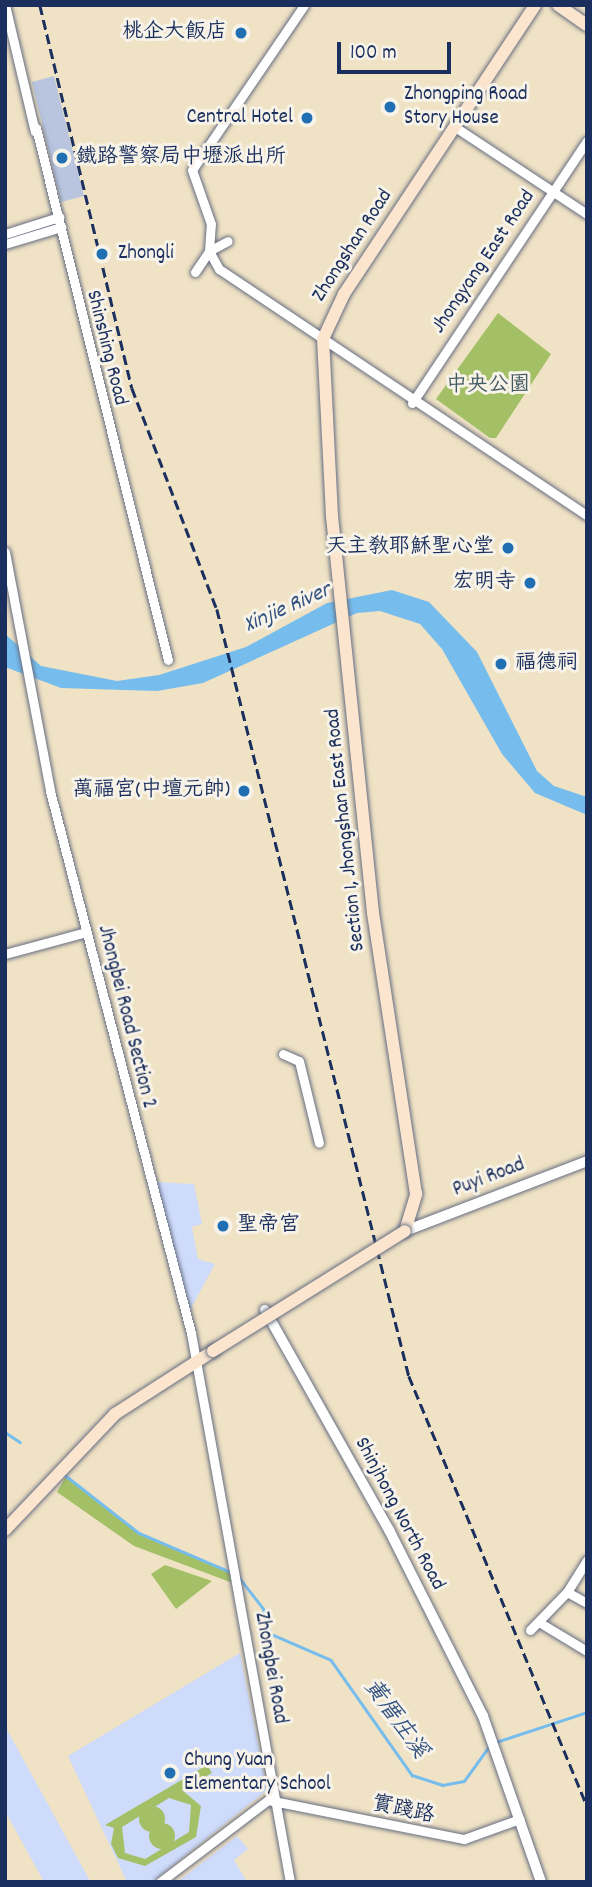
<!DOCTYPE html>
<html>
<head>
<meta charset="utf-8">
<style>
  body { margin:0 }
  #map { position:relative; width:592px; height:1887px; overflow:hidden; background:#f0e2c4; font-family:Dekko,"LXGW WenKai TC",sans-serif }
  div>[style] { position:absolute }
  .built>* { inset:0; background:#cedbfa }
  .industrial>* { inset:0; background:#b9c5de }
  .green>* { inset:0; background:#a4c067 }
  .round { border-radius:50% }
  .water>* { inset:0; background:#76bdee }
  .stream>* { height:2.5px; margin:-1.25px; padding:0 1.25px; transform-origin:1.25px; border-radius:1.25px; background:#76bdee }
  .roads { filter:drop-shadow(0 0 2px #666e82) drop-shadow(0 0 2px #666e82) }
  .minor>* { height:9px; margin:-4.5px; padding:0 4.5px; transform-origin:4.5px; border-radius:4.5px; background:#fff }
  .tertiary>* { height:10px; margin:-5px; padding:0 5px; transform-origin:5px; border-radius:5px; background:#fff }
  .secondary>* { height:12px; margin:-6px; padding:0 6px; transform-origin:6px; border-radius:6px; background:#fbe5cf }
  .rail>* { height:2.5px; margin-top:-1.25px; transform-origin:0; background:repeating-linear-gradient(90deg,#1b2f5e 0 10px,transparent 0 15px) }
  .bridges { filter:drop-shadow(0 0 2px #666e82) drop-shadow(0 0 2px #666e82) }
  .secondary-bridge>* { height:12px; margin:-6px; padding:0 6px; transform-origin:6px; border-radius:6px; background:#fbe5cf }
  .dots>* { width:19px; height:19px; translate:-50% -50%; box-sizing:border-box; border:4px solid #f7f3e8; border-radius:50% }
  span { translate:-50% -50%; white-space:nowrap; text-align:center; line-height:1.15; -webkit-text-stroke:6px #f7f3e8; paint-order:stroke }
  .poi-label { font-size:21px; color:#1b2f5e }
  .right { translate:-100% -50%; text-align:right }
  .left { translate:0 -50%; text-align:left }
  .street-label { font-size:21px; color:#1b2f5e }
  .park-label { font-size:21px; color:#445a61 }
  .water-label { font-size:23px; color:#325282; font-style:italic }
  .frame { position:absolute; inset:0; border:7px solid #1b2f5e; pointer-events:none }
  .scale { position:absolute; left:337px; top:42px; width:114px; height:32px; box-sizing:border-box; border:4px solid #1b2f5e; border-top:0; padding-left:9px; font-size:21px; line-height:24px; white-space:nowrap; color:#1b2f5e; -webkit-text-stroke:5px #f7f3e8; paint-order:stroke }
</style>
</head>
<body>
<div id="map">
  <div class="built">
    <div style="clip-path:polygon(155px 1182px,194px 1184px,202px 1224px,192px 1227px,198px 1259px,215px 1264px,190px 1310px)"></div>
    <div style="clip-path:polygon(240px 1653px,267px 1790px,152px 1882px,127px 1882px,68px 1756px)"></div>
    <div style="clip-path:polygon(5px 1726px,89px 1879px,90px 1882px,44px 1882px,5px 1811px)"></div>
    <div style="clip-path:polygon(237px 1836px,248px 1849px,234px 1860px,247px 1882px,177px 1882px)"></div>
  </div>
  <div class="industrial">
    <div style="clip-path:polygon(54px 76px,84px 196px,61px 202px,32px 82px)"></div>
  </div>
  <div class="green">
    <div style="clip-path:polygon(498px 313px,551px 354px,496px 438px,490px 438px,436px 399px)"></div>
    <div style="clip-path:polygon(66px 1476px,139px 1533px,237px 1575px,238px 1585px,134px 1546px,57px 1492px)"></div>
    <div style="clip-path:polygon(165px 1565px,212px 1581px,176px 1609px,151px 1574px)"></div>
    <div style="clip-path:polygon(evenodd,207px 1765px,212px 1773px,182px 1790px,201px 1806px,196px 1837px,145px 1866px,118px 1858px,111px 1844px,114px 1828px,105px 1825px,207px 1765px,169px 1798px,191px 1805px,189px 1832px,145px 1859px,125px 1853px,122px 1827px,169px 1798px)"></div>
    <div class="round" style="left:139px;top:1806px;width:26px;height:26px"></div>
    <div class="round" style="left:149px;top:1823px;width:26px;height:26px"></div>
  </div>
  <div class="water">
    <div style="clip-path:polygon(392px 590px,429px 602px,477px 652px,537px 771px,554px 786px,587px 797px,587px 815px,535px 793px,502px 754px,442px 649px,420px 624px,380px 611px,357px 613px,203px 683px,157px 691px,61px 688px,5px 667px,5px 634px,41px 666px,117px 681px,159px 675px,246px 647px,327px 603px)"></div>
  </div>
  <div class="stream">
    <div style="left:5px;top:1432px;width:18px;rotate:34deg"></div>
    <div style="left:65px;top:1475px;width:94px;rotate:38.1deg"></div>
    <div style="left:139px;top:1533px;width:102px;rotate:23.1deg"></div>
    <div style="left:238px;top:1576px;width:41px;rotate:52deg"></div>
    <div style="left:263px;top:1608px;width:27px;rotate:73deg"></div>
    <div style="left:271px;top:1634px;width:65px;rotate:23.4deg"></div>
    <div style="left:331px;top:1660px;width:141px;rotate:54.8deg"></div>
    <div style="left:412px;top:1775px;width:32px;rotate:18deg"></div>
    <div style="left:442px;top:1785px;width:22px;rotate:-10deg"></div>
    <div style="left:464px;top:1781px;width:44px;rotate:-54.2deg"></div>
    <div style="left:496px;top:1742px;width:96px;rotate:-18.2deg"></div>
  </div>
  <div class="roads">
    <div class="minor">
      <div style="left:5px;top:5px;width:130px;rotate:76.7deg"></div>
      <div style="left:455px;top:127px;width:158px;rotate:33.4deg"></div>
      <div style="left:36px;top:128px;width:548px;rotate:76.07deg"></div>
      <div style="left:5px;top:234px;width:57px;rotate:-17.5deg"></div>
      <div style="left:5px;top:244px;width:59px;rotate:-16.9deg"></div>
      <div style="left:209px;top:251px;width:21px;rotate:61deg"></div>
      <div style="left:219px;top:269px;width:443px;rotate:33.8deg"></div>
      <div style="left:209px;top:251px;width:27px;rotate:-86deg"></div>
      <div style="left:211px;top:224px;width:57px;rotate:-109.4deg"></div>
      <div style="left:192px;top:170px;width:199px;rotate:-55.8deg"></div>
      <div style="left:195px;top:272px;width:25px;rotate:-56deg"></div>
      <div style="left:209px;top:251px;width:21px;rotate:-28deg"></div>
      <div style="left:412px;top:403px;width:315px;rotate:-56.3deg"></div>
      <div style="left:5px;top:552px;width:243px;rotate:79.3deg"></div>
      <div style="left:50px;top:791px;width:560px;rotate:75.42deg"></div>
      <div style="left:191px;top:1333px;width:558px;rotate:79.78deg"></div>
      <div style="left:5px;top:954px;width:84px;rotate:-15.2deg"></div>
      <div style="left:283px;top:1054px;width:17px;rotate:24deg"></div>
      <div style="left:299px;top:1061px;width:84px;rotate:76.3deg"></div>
      <div style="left:567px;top:1592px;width:23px;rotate:29deg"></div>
      <div style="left:542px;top:1624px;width:52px;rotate:31deg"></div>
      <div style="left:530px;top:1630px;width:53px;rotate:-45.8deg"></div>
      <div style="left:567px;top:1592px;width:38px;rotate:-58deg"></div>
      <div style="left:160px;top:1882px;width:136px;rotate:-37.2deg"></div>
      <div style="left:268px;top:1800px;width:200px;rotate:11.3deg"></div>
      <div style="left:464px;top:1839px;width:59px;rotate:-19.7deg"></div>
    </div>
    <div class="tertiary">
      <div style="left:405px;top:1231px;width:195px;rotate:-21deg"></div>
      <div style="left:265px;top:1310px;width:253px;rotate:60.6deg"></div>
      <div style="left:389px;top:1530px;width:208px;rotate:63.2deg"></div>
      <div style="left:483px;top:1716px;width:176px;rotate:70.7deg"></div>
    </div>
    <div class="secondary">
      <div style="left:558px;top:5px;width:35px;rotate:35deg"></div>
      <div style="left:405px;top:1231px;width:39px;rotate:-73deg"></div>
      <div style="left:416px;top:1194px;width:284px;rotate:-98.7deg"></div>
      <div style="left:373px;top:913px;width:399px;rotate:-95.9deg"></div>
      <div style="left:332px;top:516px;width:177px;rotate:-92.9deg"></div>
      <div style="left:323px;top:339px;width:50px;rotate:-65deg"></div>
      <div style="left:344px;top:294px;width:346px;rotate:-56.5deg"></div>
      <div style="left:5px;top:1530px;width:160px;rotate:-46.5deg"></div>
      <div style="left:115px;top:1414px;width:117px;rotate:-32.7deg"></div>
    </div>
  </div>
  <div class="rail">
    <div style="left:40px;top:5px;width:394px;rotate:76.5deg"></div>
    <div style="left:132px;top:388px;width:237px;rotate:69deg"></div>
    <div style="left:217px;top:609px;width:791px;rotate:75.95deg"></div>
    <div style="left:409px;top:1376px;width:464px;rotate:67.5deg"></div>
  </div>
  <div class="bridges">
    <div class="secondary-bridge">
      <div style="left:213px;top:1351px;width:226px;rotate:-32deg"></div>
    </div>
  </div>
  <div class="dots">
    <div style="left:241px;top:33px;background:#1f6fb2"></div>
    <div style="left:390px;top:107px;background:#1f6fb2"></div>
    <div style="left:307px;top:118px;background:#1f6fb2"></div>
    <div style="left:62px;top:158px;background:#1f6fb2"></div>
    <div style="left:102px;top:254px;background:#1f6fb2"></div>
    <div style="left:508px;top:548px;background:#1f6fb2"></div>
    <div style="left:530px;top:583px;background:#1f6fb2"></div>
    <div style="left:501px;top:664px;background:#1f6fb2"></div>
    <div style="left:244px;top:791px;background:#1f6fb2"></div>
    <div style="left:223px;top:1226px;background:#1f6fb2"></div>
    <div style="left:170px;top:1773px;background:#1f6fb2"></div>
  </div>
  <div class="poi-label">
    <span class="right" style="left:227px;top:33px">桃企大飯店</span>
    <span class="left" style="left:404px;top:107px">Zhongping Road<br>Story House</span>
    <span class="right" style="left:293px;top:118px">Central Hotel</span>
    <span class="left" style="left:76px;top:158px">鐵路警察局中壢派出所</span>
    <span class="left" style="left:118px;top:254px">Zhongli</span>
    <span class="right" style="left:494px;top:548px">天主教耶穌聖心堂</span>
    <span class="right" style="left:516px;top:583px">宏明寺</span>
    <span class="left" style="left:515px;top:664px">福德祠</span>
    <span class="right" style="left:230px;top:791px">萬福宮(中壇元帥)</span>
    <span class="left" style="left:237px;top:1226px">聖帝宮</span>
    <span class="left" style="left:184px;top:1773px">Chung Yuan<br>Elementary School</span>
  </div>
  <div class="street-label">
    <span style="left:353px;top:246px;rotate:-57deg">Zhongshan Road</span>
    <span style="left:484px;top:262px;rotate:-56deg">Jhongyang East Road</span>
    <span style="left:106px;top:348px;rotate:76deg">Shinshing Road</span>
    <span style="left:346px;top:830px;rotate:-96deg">Section 1, Jhongshan East Road</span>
    <span style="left:126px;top:1017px;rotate:76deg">Jhongbei Road Section 2</span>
    <span style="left:489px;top:1178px;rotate:-21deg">Puyi Road</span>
    <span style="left:399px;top:1514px;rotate:62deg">Shinjhong North Road</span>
    <span style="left:270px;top:1668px;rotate:80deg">Zhongbei Road</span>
    <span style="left:403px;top:1811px;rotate:12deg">實踐路</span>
  </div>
  <div class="park-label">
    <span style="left:488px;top:386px">中央公園</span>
  </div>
  <div class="water-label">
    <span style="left:288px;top:609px;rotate:-24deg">Xinjie River</span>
    <span style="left:394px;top:1720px;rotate:54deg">黃厝庄溪</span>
  </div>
  <div class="frame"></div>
  <div class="scale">100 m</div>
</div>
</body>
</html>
